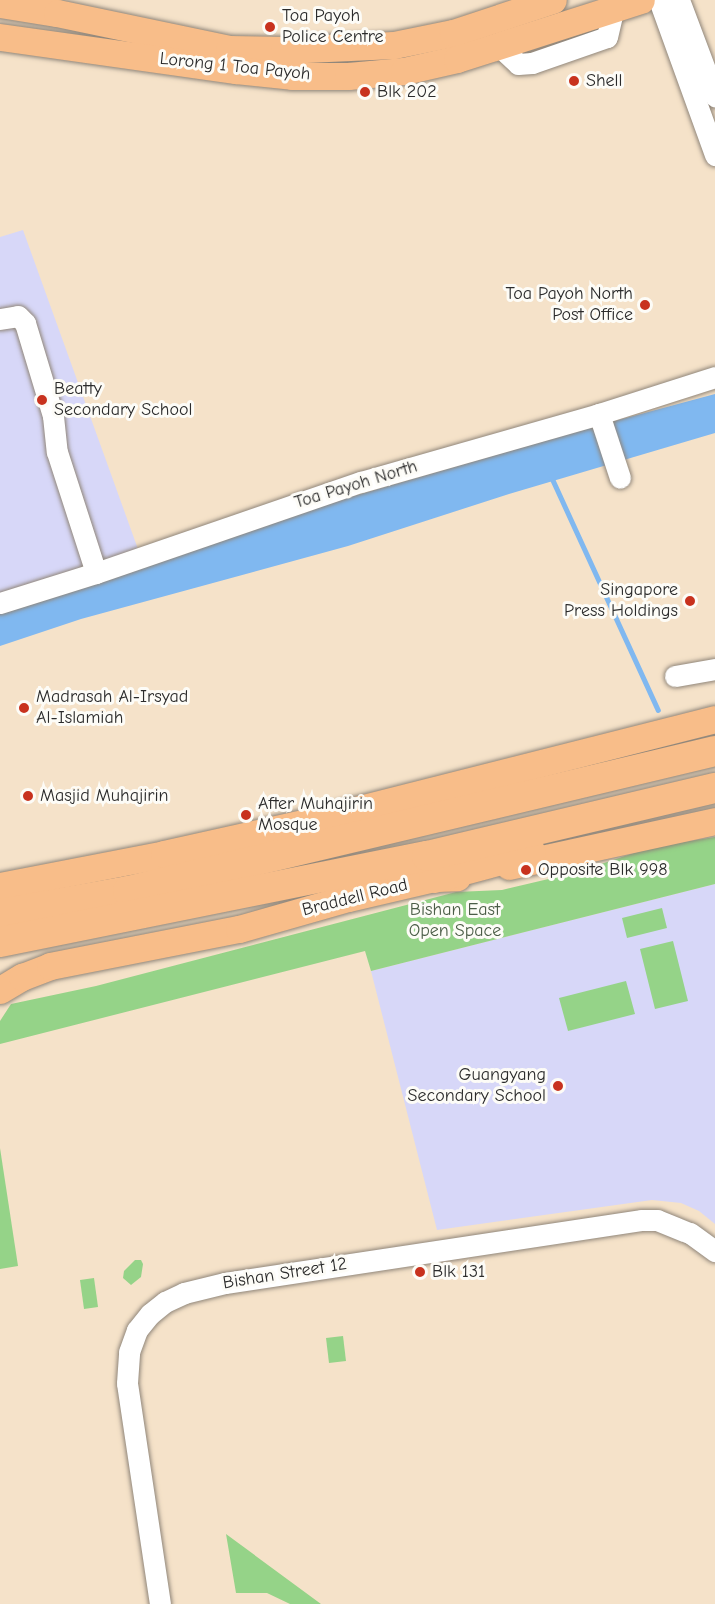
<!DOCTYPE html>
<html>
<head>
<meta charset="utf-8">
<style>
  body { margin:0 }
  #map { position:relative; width:715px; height:1604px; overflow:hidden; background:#f5e2c9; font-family:"Comic Neue",sans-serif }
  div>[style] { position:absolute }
  .built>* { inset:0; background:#d7d7f8 }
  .green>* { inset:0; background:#95d388 }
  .water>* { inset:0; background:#80b8f0 }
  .stream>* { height:4.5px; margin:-2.25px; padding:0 2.25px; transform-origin:2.25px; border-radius:2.25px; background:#80b8f0 }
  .roads { filter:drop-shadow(0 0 2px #90867a) drop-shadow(0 0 2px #90867a) }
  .minor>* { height:21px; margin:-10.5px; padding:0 10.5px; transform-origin:10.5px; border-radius:10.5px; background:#fff }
  .major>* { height:27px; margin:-13.5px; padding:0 13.5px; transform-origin:13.5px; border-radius:13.5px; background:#f8bd89 }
  .highway>* { height:30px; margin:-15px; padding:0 15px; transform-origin:15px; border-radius:15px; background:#f8bd89 }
  .dots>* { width:16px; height:16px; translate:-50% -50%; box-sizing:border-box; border:3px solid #fdfcf7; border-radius:50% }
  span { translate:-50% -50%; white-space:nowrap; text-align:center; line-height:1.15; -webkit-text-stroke:6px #fdfcf7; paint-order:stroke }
  .poi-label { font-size:18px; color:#2b2b2b }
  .left { translate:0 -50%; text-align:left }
  .right { translate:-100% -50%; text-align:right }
  .street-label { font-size:18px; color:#2b2b2b }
  .park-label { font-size:18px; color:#4b5d47 }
</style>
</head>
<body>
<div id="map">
  <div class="built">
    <div style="clip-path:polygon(23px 230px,143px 563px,0 607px,0 237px)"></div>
    <div style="clip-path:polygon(715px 884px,715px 1224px,699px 1211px,681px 1203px,652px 1200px,437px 1230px,371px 971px)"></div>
  </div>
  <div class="green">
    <div style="clip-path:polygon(715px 837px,715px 884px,371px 971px,365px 951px,0 1044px,0 1021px,11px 1004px,96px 986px,456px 892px,502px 890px,574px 873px,652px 847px)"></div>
    <div style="clip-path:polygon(662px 908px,667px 928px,627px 938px,622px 918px)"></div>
    <div style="clip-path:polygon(673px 941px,688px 1001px,655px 1009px,640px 949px)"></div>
    <div style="clip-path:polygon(626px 981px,635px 1014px,568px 1031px,559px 998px)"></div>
    <div style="clip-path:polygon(0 1148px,18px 1266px,0 1269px)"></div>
    <div style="clip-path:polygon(135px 1260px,141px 1260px,143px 1264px,141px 1277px,131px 1285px,123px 1278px,124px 1271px)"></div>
    <div style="clip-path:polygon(94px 1278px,98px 1307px,84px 1309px,80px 1280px)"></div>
    <div style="clip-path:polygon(343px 1336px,346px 1361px,329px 1363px,326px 1338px)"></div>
    <div style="clip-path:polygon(226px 1534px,321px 1604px,290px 1604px,267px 1593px,236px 1593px)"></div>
  </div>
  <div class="water">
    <div style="clip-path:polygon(715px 394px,715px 433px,509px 494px,348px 546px,81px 619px,0 646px,0 613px,347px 498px,585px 429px)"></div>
  </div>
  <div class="stream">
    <div style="left:552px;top:478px;width:255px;rotate:65.4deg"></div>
  </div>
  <div class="roads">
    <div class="minor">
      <div style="left:659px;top:0;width:165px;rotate:70.1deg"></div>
      <div style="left:679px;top:0;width:103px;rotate:69.4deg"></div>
      <div style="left:499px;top:46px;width:26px;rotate:43deg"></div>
      <div style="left:518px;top:64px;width:14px;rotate:-4deg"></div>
      <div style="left:532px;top:63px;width:79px;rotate:-19.1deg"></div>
      <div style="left:607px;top:37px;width:28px;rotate:-77deg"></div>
      <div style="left:0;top:319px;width:18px;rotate:-9deg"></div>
      <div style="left:18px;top:316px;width:10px;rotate:45deg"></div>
      <div style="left:25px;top:323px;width:97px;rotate:73.2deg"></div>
      <div style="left:53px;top:416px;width:36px;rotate:84deg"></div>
      <div style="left:57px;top:452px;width:127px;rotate:72.1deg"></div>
      <div style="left:599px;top:414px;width:67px;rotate:71.8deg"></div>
      <div style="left:0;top:603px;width:101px;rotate:-17.4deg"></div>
      <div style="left:96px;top:573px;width:280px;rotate:-19deg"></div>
      <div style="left:361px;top:482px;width:248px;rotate:-15.9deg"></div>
      <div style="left:599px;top:414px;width:122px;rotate:-17.7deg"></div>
      <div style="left:675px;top:676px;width:41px;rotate:-9.9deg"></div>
      <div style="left:160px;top:1604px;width:223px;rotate:-98.5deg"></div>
      <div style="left:127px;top:1383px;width:31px;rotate:-86deg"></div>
      <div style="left:129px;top:1352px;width:23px;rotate:-70deg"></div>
      <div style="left:137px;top:1330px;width:21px;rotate:-51deg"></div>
      <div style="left:150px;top:1314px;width:19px;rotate:-39deg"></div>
      <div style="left:165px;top:1302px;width:21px;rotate:-25deg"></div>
      <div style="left:184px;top:1293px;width:42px;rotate:-13.7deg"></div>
      <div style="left:225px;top:1283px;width:422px;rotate:-8.6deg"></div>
      <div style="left:642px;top:1220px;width:15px"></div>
      <div style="left:657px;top:1220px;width:35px;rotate:22deg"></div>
      <div style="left:690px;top:1233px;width:31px;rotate:36deg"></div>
    </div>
    <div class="major">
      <div style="left:0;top:4px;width:58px;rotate:9deg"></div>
      <div style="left:57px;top:13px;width:176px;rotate:11.8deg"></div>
      <div style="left:229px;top:49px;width:55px;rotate:1deg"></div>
      <div style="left:284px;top:50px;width:110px;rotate:-2.6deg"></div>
      <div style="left:394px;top:45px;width:60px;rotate:-11.5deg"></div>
      <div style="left:453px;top:33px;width:105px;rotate:-18.3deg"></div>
      <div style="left:0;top:37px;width:238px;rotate:8deg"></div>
      <div style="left:236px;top:70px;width:56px;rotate:6.1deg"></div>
      <div style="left:292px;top:76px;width:56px"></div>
      <div style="left:348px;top:76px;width:56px;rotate:-5.1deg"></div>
      <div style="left:404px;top:71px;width:54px;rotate:-12.8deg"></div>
      <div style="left:457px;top:59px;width:193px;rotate:-17.8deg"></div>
      <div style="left:509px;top:866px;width:211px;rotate:-12.3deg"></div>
      <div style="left:0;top:886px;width:167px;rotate:-11deg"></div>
      <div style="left:164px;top:854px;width:160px;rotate:-12.6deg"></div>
      <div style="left:320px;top:819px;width:407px;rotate:-14.2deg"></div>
      <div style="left:0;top:990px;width:26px;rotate:-31deg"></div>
      <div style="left:22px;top:977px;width:30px;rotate:-21deg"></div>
      <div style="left:50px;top:966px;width:193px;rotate:-11.1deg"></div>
      <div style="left:239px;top:929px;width:113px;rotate:-15.9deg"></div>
      <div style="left:348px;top:898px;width:88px;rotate:-13.1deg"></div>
      <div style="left:434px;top:878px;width:23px;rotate:-2deg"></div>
    </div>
    <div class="highway">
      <div style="left:434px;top:878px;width:100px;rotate:-15deg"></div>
      <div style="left:0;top:914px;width:130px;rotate:-10.2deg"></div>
      <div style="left:128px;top:891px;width:603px;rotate:-13.41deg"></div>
      <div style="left:0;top:942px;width:436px;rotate:-11.4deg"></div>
      <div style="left:427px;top:856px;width:296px;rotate:-13.3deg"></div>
    </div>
  </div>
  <div class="dots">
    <div style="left:270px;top:27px;background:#c8321e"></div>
    <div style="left:574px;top:81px;background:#c8321e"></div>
    <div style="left:365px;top:92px;background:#c8321e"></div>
    <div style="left:645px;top:305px;background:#c8321e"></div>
    <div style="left:42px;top:400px;background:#c8321e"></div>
    <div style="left:690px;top:601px;background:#c8321e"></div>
    <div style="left:24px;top:708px;background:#c8321e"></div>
    <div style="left:28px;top:796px;background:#c8321e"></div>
    <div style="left:246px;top:815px;background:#c8321e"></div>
    <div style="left:526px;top:870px;background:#c8321e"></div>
    <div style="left:558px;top:1086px;background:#c8321e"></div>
    <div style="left:420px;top:1272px;background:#c8321e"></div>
  </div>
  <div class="poi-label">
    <span class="left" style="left:282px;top:27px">Toa Payoh<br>Police Centre</span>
    <span class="left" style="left:586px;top:81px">Shell</span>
    <span class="left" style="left:377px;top:92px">Blk 202</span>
    <span class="right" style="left:633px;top:305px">Toa Payoh North<br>Post Office</span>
    <span class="left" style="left:54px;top:400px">Beatty<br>Secondary School</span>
    <span class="right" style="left:678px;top:601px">Singapore<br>Press Holdings</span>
    <span class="left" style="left:36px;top:708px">Madrasah Al-Irsyad<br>Al-Islamiah</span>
    <span class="left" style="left:40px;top:796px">Masjid Muhajirin</span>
    <span class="left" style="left:258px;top:815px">After Muhajirin<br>Mosque</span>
    <span class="left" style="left:538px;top:870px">Opposite Blk 998</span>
    <span class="right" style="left:546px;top:1086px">Guangyang<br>Secondary School</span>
    <span class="left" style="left:432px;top:1272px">Blk 131</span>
  </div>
  <div class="street-label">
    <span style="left:235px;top:67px;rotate:6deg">Lorong 1 Toa Payoh</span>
    <span style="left:356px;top:485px;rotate:-17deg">Toa Payoh North</span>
    <span style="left:355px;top:898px;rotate:-14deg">Braddell Road</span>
    <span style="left:285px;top:1274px;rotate:-9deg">Bishan Street 12</span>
  </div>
  <div class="park-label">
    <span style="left:455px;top:921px">Bishan East<br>Open Space</span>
  </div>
</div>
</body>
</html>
